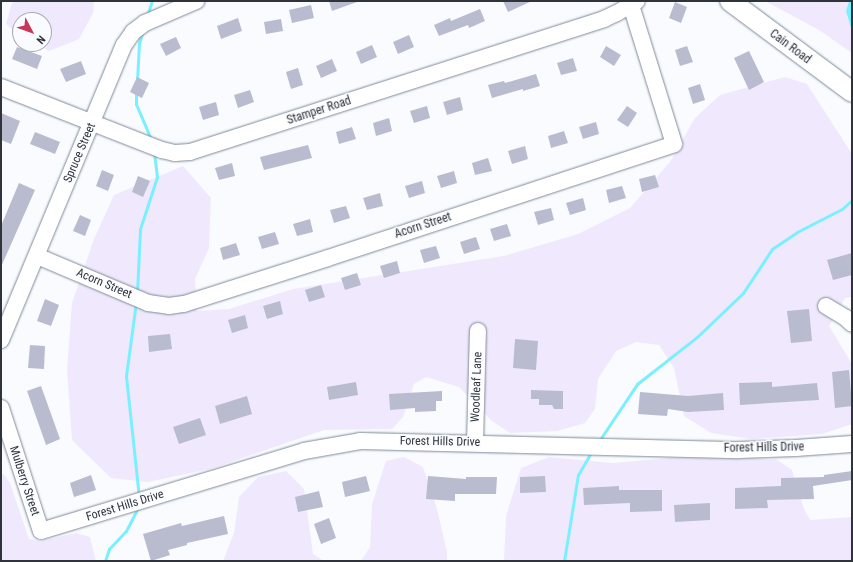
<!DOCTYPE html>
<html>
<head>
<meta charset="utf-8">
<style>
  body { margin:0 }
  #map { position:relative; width:853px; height:562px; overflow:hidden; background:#f9fbff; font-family:"Roboto Condensed",sans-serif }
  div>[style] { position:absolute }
  .green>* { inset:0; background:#f0e9fd }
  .water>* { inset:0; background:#7aefff }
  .stream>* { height:3px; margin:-1.5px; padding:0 1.5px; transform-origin:1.5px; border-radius:1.5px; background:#7aefff }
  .building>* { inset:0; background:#b9bcce }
  .roads { filter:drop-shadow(0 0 1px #7e8997) drop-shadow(0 0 1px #7e8997) }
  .minor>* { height:16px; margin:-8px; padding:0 8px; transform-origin:8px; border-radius:8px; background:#fff }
  .major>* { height:20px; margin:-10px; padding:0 10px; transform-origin:10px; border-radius:10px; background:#fff }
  span { translate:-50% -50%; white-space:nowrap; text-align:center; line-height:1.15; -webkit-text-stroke:3px #f9fbff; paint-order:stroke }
  .street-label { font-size:12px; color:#2f343a }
  .frame { position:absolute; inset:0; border:2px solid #2f343a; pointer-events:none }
  .north { position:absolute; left:12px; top:12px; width:40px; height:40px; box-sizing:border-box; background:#f9fbff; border:1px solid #a8abb0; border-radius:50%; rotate:131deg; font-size:11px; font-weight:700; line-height:16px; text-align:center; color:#2f343a }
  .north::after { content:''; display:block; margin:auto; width:14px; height:18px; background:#c73756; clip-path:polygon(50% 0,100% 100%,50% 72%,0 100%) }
</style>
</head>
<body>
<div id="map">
  <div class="green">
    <div style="clip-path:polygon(15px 1px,94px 1px,93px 13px,79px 39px,49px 51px,36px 44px,44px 44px,44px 20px,20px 20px,20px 36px,6px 24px,12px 3px)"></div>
    <div style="clip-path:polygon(765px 1px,849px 1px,846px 11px,852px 31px,852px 53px,819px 30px)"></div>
    <div style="clip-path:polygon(785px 77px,807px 84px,852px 154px,852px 297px,845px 298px,829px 326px,852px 364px,852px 424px,822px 434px,752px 439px,711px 433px,684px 416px,674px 368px,659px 345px,636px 342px,616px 351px,598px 379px,595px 409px,585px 423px,557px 431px,510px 433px,492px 421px,459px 387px,426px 377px,414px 384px,403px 417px,392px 429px,324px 430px,210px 469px,148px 482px,111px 478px,72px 440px,67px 370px,72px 303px,94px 239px,114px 195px,183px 166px,211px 198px,209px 248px,195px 279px,197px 311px,229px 309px,293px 289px,504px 256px,578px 234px,630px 208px,670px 162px,695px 118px,720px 95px)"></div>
    <div style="clip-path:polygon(404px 457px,423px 467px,437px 509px,447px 552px,447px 561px,361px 561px,370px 547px,372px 504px,386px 461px)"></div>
    <div style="clip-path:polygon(549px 457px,612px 463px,683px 457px,776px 459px,792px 470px,804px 509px,810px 520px,852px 517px,852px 561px,504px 561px,506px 516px,521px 468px)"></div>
    <div style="clip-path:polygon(286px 471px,304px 489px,313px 554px,324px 561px,223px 561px,234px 533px,239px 497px,258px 477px)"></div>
    <div style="clip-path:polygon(4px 474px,10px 483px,29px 539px,40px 541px,76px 533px,90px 537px,96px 561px,1px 561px,1px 475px)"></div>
  </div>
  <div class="water">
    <div style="clip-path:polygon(849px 1px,852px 1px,852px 31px,846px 11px)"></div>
  </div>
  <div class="stream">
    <div style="left:147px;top:16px;width:16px;rotate:-72deg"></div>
    <div style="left:137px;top:81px;width:38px;rotate:-87deg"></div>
    <div style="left:139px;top:43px;width:10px;rotate:-73deg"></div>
    <div style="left:136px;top:93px;width:11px;rotate:90deg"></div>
    <div style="left:136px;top:104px;width:39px;rotate:67deg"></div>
    <div style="left:137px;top:293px;width:64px;rotate:-87.3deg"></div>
    <div style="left:140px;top:229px;width:55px;rotate:-71.9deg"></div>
    <div style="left:157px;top:177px;width:24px;rotate:-97deg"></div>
    <div style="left:136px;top:302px;width:75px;rotate:97.7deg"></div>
    <div style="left:126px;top:376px;width:122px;rotate:83.9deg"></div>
    <div style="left:599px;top:441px;width:69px;rotate:-56.3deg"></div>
    <div style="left:637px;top:384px;width:76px;rotate:-38.1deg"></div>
    <div style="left:697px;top:337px;width:64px;rotate:-43.7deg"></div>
    <div style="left:743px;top:293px;width:53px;rotate:-56.6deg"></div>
    <div style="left:772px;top:249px;width:30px;rotate:-34deg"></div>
    <div style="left:797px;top:232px;width:51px;rotate:-27.1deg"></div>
    <div style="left:842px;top:209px;width:13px;rotate:-42deg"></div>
    <div style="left:105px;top:561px;width:13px;rotate:-72deg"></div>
    <div style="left:109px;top:549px;width:25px;rotate:-47deg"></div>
    <div style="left:126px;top:531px;width:28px;rotate:-63deg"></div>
    <div style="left:564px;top:561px;width:87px;rotate:-80.8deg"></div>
    <div style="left:578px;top:475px;width:28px;rotate:-60deg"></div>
  </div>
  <div class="building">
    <div style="clip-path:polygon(329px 1px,357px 1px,357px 2px,332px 11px)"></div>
    <div style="clip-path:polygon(503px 1px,532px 1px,508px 12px)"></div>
    <div style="clip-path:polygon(675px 2px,687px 7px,681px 23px,669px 18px)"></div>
    <div style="clip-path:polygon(311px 5px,314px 18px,292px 23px,289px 10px)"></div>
    <div style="clip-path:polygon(480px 9px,485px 21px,469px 28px,468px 25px,439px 36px,434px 25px,450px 18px,451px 21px)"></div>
    <div style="clip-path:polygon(238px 18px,242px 31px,221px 39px,217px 26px)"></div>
    <div style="clip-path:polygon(281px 19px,283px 31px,266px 34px,264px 22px)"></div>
    <div style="clip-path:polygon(409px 35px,414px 47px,398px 54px,393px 42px)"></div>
    <div style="clip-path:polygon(176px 37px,181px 48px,166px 56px,160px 44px)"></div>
    <div style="clip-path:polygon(372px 45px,377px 57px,361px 64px,356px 52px)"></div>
    <div style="clip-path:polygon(606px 46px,621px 55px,614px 66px,600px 57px)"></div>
    <div style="clip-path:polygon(687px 46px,693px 62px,680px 66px,675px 50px)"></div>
    <div style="clip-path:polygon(17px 47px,42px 56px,37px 69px,12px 59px)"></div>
    <div style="clip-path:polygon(749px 51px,764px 82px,749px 90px,734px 58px)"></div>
    <div style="clip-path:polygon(573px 58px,577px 71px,561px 75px,557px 63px)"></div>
    <div style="clip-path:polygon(332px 59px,337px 71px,321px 78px,316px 66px)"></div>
    <div style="clip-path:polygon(81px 61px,86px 74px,66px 82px,60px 69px)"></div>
    <div style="clip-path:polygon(298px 68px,303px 85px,291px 89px,286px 72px)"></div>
    <div style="clip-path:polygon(536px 74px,540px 86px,523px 91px,523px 89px,492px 98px,488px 85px,504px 81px,505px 83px)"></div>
    <div style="clip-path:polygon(137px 77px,149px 83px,142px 98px,130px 92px)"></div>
    <div style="clip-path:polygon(700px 84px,705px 100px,693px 104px,688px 88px)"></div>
    <div style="clip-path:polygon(250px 90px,254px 102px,238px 108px,234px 95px)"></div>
    <div style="clip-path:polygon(460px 97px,463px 110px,447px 115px,443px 102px)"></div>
    <div style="clip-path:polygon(216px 102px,219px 115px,203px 120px,199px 107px)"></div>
    <div style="clip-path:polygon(427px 106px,430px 118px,414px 123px,410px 111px)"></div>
    <div style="clip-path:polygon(627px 106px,637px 113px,628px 127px,617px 120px)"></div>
    <div style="clip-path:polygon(1px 113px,20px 121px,11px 144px,1px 140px)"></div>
    <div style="clip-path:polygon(389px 118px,392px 131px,376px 136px,373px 123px)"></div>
    <div style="clip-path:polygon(596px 122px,599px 134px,583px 139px,579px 127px)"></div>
    <div style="clip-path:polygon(352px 127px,356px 139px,339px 144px,336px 132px)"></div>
    <div style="clip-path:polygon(564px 131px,568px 143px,551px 148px,548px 136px)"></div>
    <div style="clip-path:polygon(35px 132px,60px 142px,55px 154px,30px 144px)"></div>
    <div style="clip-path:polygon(308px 145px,312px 158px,264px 170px,260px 157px)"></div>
    <div style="clip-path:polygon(525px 146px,528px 159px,512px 164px,508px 151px)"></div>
    <div style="clip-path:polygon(488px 158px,492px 171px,475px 175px,472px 163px)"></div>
    <div style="clip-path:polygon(232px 163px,235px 176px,219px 180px,215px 168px)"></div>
    <div style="clip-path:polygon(102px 170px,114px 175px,108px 191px,96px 186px)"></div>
    <div style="clip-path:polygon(454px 171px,457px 183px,441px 188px,437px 176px)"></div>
    <div style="clip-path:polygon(655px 175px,659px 187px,642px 192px,639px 179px)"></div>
    <div style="clip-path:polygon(138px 176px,150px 181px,143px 197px,132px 192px)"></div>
    <div style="clip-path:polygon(422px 181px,425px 193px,409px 198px,405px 186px)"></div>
    <div style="clip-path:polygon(19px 183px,35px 190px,1px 267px,1px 226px)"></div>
    <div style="clip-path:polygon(622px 186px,626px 198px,609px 203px,606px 190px)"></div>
    <div style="clip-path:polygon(380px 193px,383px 206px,367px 210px,363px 198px)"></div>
    <div style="clip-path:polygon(583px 198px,586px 210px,570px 215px,566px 203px)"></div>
    <div style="clip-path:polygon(346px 206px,350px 218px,334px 223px,330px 210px)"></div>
    <div style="clip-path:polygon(551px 208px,554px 220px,538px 225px,534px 212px)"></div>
    <div style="clip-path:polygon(80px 215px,91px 220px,85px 236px,73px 231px)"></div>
    <div style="clip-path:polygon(310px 219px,313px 232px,297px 236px,293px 224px)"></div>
    <div style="clip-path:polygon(507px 224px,511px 236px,494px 241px,490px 229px)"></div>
    <div style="clip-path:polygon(275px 232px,279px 244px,262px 249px,258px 237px)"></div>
    <div style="clip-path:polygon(476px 237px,480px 249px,464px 254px,460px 242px)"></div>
    <div style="clip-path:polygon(236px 243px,240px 255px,223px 260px,220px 248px)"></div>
    <div style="clip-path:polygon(436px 246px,440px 258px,424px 263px,420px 250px)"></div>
    <div style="clip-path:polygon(852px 253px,852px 275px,833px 280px,827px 260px)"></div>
    <div style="clip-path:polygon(397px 261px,400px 273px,384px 278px,380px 266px)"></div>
    <div style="clip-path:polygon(357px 273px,361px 285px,345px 290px,341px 278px)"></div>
    <div style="clip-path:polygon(321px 285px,325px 297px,309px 302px,305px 290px)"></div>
    <div style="clip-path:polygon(45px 299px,59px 305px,51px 326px,37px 321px)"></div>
    <div style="clip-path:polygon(280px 301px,283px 314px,267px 319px,263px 306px)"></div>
    <div style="clip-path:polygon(809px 309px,812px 341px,791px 343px,787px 311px)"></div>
    <div style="clip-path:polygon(245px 315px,248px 328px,232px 333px,228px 320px)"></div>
    <div style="clip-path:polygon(170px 334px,172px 349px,149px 352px,148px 336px)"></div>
    <div style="clip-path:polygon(515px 339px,538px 341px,536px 370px,513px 368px)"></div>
    <div style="clip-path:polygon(30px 345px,45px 346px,44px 369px,28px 368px)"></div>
    <div style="clip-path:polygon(849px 370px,852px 406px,835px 408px,832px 372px)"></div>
    <div style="clip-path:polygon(356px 382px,358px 395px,329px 400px,327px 387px)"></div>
    <div style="clip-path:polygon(772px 382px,772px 387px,817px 383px,819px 400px,740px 405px,739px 383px)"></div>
    <div style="clip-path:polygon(41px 386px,60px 439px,46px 445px,27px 391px)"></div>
    <div style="clip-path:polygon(531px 390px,563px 391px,563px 409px,554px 409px,552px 405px,539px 405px,539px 399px,531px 399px)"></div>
    <div style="clip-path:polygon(442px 391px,442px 401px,436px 401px,436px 411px,415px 412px,415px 408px,390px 410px,389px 394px)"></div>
    <div style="clip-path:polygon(640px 392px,688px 396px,723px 393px,724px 410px,688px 412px,668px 409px,667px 416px,638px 414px)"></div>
    <div style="clip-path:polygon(247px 396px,252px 414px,220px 424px,215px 406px)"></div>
    <div style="clip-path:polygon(200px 418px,206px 435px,179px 444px,173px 427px)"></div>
    <div style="clip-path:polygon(852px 471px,852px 480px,813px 486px,814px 499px,767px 500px,768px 508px,735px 509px,735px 488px,781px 486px,781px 478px,824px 477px,824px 475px)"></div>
    <div style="clip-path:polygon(91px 475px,96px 490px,74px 497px,70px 483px)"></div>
    <div style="clip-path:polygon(366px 476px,370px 491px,345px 497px,342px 482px)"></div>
    <div style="clip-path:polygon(428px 476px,466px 479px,466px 477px,497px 477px,496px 494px,455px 494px,455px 501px,426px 499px)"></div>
    <div style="clip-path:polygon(545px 476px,546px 492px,520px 493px,520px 477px)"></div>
    <div style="clip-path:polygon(619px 486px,619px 490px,662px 490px,662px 511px,630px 512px,630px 503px,584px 505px,583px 488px)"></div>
    <div style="clip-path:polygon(319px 491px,323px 507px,298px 512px,295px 497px)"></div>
    <div style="clip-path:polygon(710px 503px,710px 520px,675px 522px,674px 505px)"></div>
    <div style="clip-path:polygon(224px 516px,228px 534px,187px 543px,187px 545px,168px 550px,170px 555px,151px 561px,143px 534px,181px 523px,182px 526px)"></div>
    <div style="clip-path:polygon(329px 518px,336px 538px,321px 544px,314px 524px)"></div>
  </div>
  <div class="roads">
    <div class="minor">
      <div style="left:1px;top:87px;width:173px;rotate:21.4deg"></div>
      <div style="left:162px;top:150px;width:13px;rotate:13deg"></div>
      <div style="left:175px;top:153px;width:15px;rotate:-4deg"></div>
      <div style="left:190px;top:152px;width:435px;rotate:-17.8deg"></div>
      <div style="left:604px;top:19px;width:14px;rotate:-25deg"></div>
      <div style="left:617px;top:13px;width:23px;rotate:-31deg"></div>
      <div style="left:37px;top:256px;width:121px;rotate:22.9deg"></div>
      <div style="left:148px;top:303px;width:21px;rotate:8deg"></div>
      <div style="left:169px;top:306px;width:15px;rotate:-8deg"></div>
      <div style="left:184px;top:304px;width:151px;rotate:-17.7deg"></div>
      <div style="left:328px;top:258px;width:364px;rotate:-18.2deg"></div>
      <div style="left:674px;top:144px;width:145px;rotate:-107.2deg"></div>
      <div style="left:826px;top:306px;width:23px;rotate:31deg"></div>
      <div style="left:846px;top:318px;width:8px;rotate:45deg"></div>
      <div style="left:1px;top:340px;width:320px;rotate:-67.4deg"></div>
      <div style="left:124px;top:45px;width:16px;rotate:-55deg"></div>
      <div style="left:133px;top:32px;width:15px;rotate:-37deg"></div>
      <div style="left:145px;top:23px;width:56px;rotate:-23.3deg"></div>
      <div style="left:1px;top:408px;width:129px;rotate:72deg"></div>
      <div style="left:41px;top:531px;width:275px;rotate:-16.9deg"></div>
      <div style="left:304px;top:451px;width:57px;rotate:-10.1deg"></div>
      <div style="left:360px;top:441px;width:379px;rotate:1.4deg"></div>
      <div style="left:739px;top:450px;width:57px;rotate:-2deg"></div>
      <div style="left:796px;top:448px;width:56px;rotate:-4.1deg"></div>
      <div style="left:475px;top:443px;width:112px;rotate:-88.5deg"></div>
    </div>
    <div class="major">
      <div style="left:730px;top:1px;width:152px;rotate:36.7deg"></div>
    </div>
  </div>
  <div class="street-label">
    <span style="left:790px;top:47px;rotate:37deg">Cain Road</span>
    <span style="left:319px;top:111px;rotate:-18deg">Stamper Road</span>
    <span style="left:80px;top:153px;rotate:-67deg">Spruce Street</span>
    <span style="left:423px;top:226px;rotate:-18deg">Acorn Street</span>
    <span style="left:104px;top:284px;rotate:23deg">Acorn Street</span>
    <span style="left:477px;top:387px;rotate:-88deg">Woodleaf Lane</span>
    <span style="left:440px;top:442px;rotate:1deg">Forest Hills Drive</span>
    <span style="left:764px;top:448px;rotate:-1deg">Forest Hills Drive</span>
    <span style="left:24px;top:481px;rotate:72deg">Mulberry Street</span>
    <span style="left:125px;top:506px;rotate:-17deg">Forest Hills Drive</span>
  </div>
  <div class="frame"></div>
  <div class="north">N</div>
</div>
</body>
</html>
